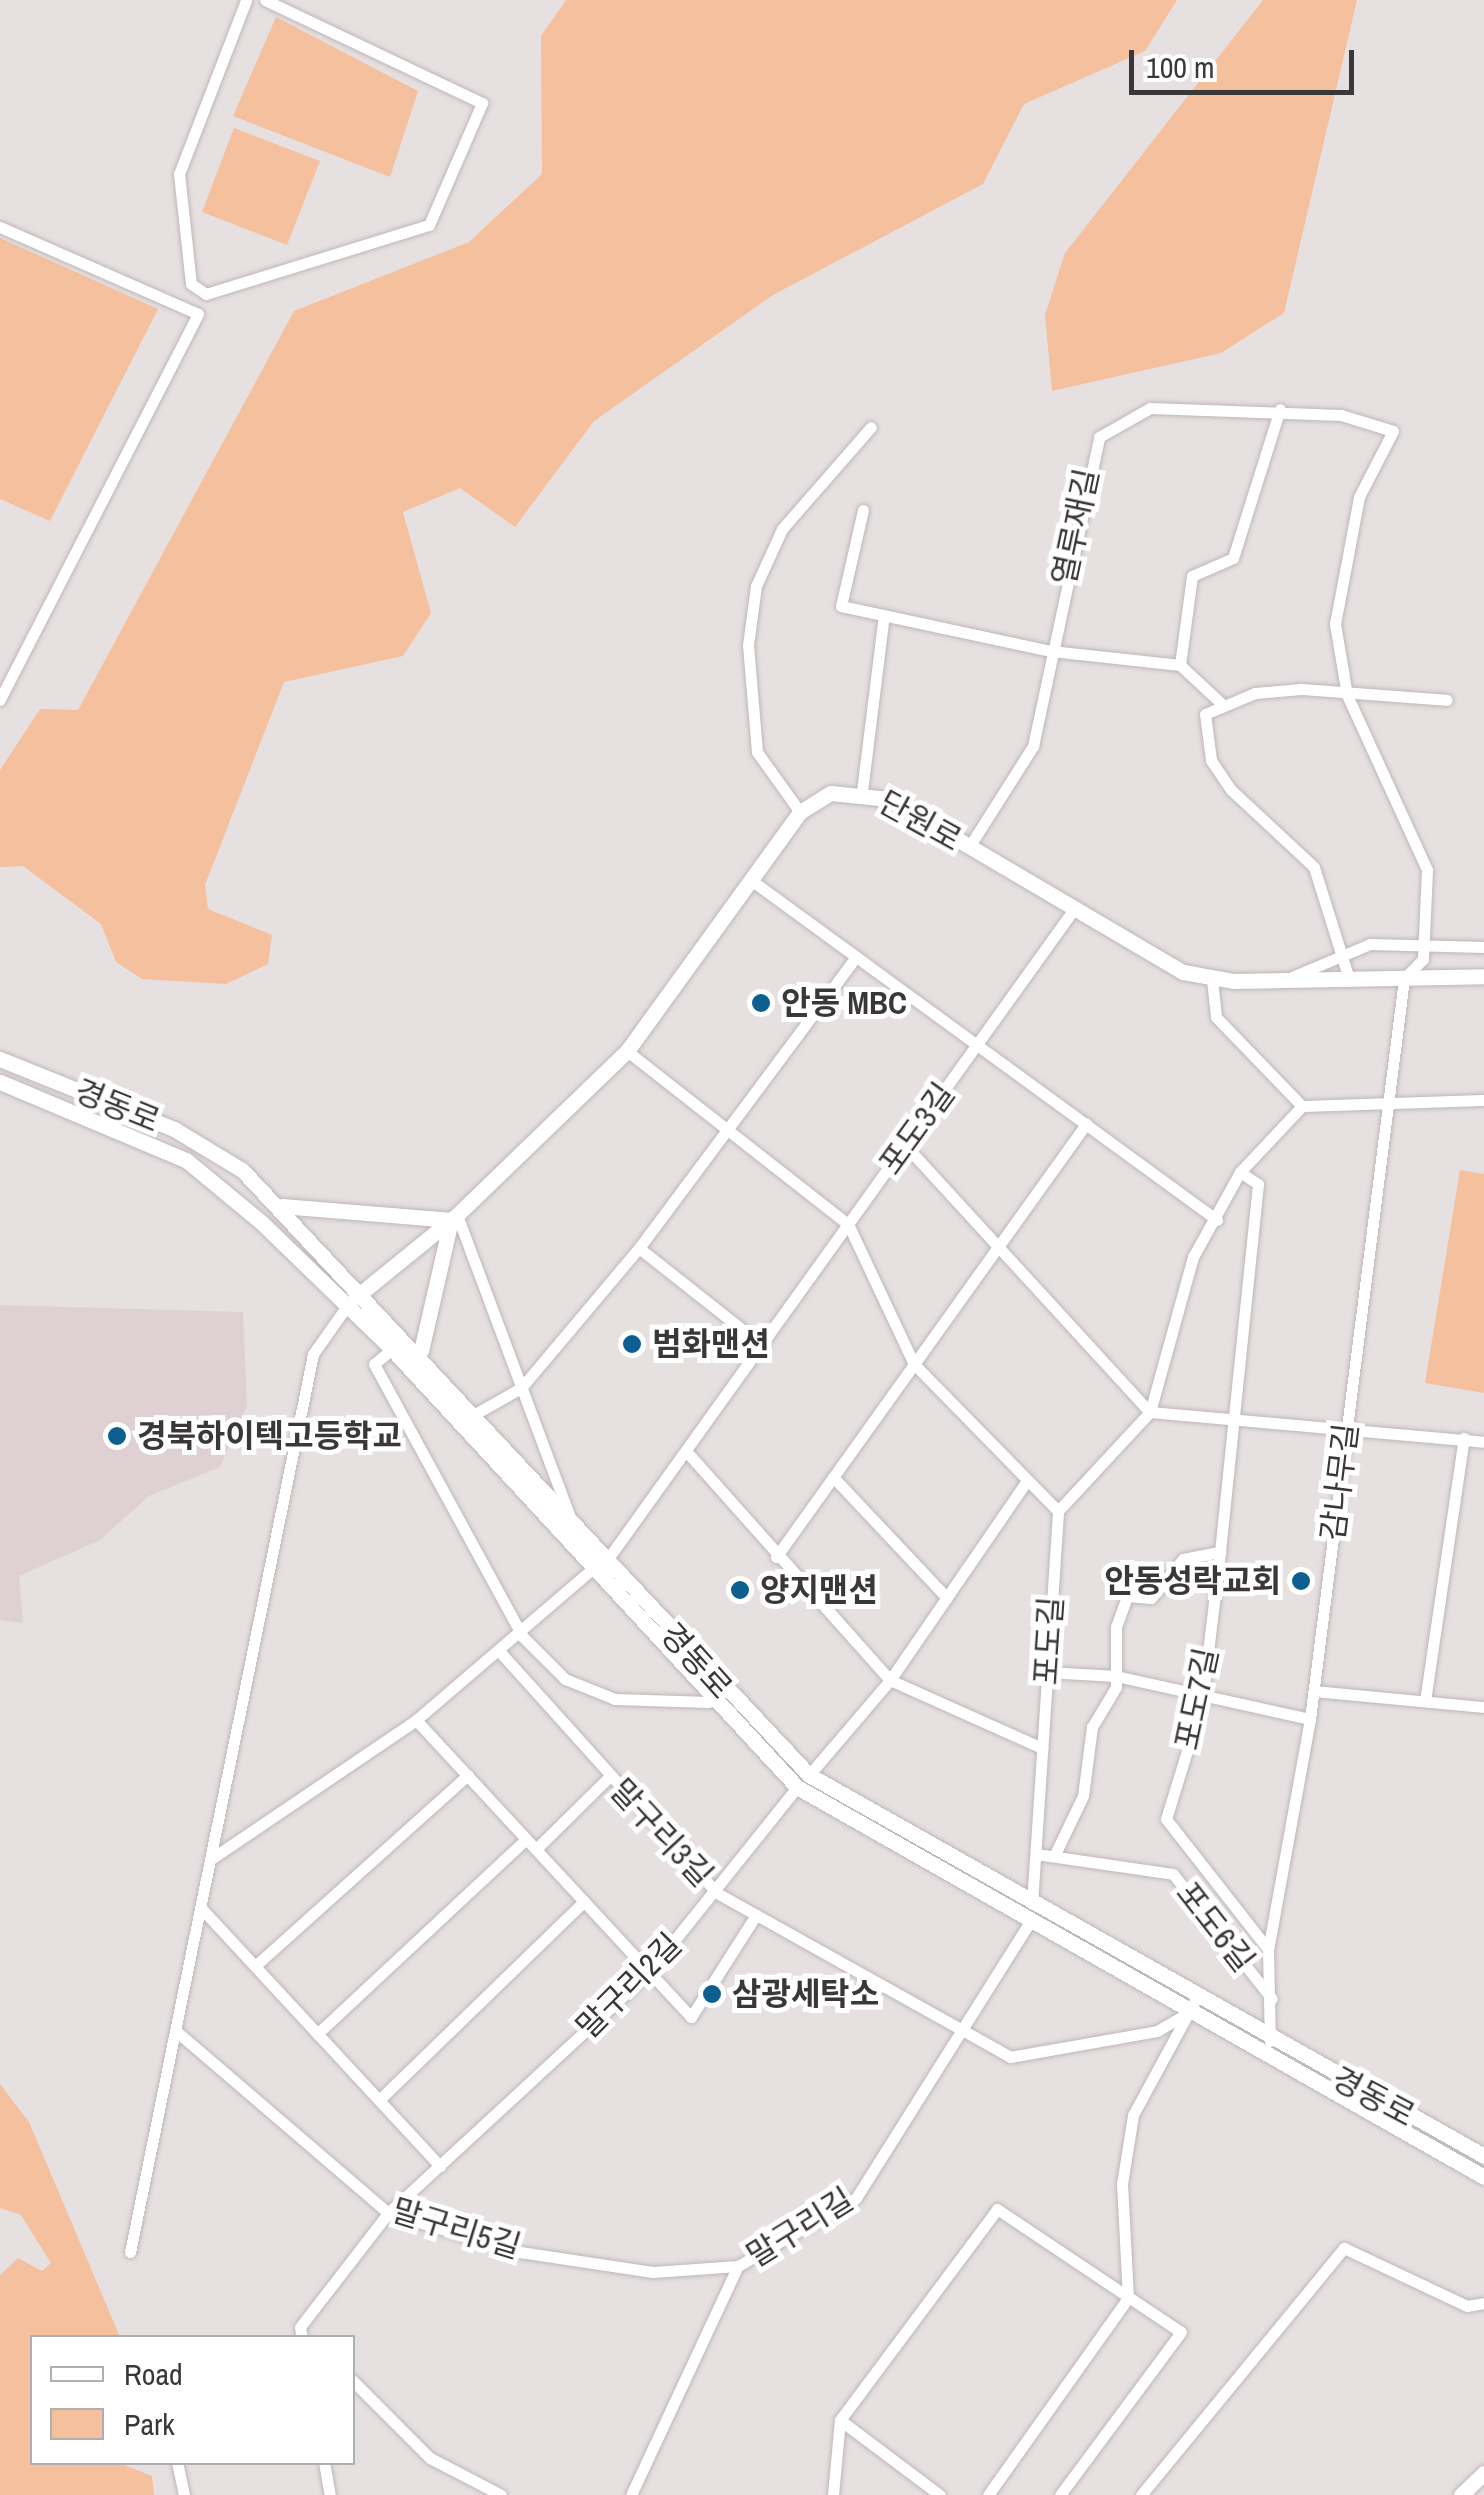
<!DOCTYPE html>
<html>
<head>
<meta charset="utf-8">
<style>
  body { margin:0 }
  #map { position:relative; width:1484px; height:2495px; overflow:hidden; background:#e7e0e1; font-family:"Archivo Narrow","Noto Sans KR",sans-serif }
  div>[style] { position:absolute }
  .built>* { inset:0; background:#dfd1d3 }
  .green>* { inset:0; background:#f4c09d }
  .roads { filter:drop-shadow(0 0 2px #beb7b8) drop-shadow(0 0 2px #beb7b8) }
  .minor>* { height:11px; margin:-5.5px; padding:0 5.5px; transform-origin:5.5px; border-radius:5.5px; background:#fff }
  .tertiary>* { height:15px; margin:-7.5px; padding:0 7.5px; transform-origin:7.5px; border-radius:7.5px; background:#fff }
  .dots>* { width:28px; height:28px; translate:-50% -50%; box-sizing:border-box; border:5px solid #fff; border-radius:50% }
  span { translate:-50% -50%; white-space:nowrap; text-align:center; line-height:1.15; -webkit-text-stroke:10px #fff; paint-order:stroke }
  .street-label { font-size:32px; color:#3a3738 }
  .poi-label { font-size:32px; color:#3a3738; font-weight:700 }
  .left { translate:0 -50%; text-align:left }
  .right { translate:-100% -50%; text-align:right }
  .legend { position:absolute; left:30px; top:2335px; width:325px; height:130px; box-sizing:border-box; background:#fff; border:2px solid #b0afaf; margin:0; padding:12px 18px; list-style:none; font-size:30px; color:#3a3738 }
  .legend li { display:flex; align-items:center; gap:20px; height:50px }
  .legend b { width:50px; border:2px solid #b0afaf }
  .scale { position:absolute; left:1129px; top:50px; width:225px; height:45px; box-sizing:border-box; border:5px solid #3a3738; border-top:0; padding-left:12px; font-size:30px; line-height:35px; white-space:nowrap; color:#3a3738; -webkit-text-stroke:8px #fff; paint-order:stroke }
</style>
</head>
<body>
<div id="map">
  <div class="built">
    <div style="clip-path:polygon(0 1305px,243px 1312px,247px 1406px,220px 1467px,149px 1496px,100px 1540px,19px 1576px,23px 1623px,0 1620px)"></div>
  </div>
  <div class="green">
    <div style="clip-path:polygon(566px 0,1177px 0,1145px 51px,1024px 104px,983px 184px,773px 295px,594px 421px,515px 527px,460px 488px,403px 512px,431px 613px,403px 656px,284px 682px,205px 885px,208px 909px,272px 935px,268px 964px,226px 984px,142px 979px,116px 962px,101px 924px,23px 866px,0 867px,0 770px,40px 709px,78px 710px,294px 311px,469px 242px,542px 174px,541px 36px)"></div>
    <div style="clip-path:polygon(1263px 0,1357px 0,1284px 313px,1221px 353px,1052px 391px,1045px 315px,1065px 253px)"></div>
    <div style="clip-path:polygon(276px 17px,418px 91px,390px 177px,233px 116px)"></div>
    <div style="clip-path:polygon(234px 128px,320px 161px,287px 245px,202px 212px)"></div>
    <div style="clip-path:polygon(0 238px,158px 309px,50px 521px,0 499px)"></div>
    <div style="clip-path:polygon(1460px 1170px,1484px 1174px,1484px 1393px,1425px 1383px)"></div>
    <div style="clip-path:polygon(0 2084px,29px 2122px,120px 2337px,32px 2338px,32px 2462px,119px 2463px,152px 2476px,154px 2495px,0 2495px,0 2275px,18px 2258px,42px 2271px,51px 2263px,21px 2215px,0 2208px)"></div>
  </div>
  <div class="roads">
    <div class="minor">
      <div style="left:0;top:227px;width:216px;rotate:23.7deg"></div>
      <div style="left:198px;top:314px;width:434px;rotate:117.2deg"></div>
      <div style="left:206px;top:294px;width:233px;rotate:-17.2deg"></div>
      <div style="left:429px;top:225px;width:133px;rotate:-66.5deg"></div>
      <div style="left:482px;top:103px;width:240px;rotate:-154.6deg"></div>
      <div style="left:206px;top:294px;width:18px;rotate:-146deg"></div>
      <div style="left:191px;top:284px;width:111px;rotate:-96.2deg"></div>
      <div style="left:179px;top:174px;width:186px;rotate:-68.9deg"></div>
      <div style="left:863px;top:510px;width:98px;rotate:102.9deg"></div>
      <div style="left:841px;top:606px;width:215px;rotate:12.1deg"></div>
      <div style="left:1051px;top:651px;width:130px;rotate:6.2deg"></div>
      <div style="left:1180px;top:665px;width:90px;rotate:-82.3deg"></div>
      <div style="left:1192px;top:576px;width:45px;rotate:-23.7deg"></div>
      <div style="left:1233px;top:558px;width:156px;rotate:-72.5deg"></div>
      <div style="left:1180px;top:665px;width:59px;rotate:42.9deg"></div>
      <div style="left:862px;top:791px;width:177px;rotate:-82.9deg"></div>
      <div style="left:800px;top:812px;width:74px;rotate:-125.6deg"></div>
      <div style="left:757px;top:752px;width:107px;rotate:-94.8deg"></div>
      <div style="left:748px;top:645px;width:60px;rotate:-82.3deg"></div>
      <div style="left:756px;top:586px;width:63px;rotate:-65.5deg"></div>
      <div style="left:782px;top:529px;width:135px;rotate:-48.9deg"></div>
      <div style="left:969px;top:847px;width:120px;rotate:-57.6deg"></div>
      <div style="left:1033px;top:746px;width:316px;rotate:-77.9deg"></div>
      <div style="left:1099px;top:437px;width:59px;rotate:-29.6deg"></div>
      <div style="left:1150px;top:408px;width:191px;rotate:2.1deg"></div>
      <div style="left:1341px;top:415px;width:54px;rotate:17.1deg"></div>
      <div style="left:1393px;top:431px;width:74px;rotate:117.3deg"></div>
      <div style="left:1359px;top:497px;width:129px;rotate:100.7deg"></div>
      <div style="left:1335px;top:624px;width:72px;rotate:80.4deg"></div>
      <div style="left:1347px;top:695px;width:192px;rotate:65.4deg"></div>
      <div style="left:1427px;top:870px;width:89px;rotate:92.6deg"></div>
      <div style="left:1423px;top:959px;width:28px;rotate:134deg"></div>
      <div style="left:1404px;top:979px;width:746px;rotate:97.24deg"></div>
      <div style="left:1310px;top:1719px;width:234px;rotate:100.3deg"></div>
      <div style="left:1268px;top:1949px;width:92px;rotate:88.8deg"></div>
      <div style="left:755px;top:883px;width:572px;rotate:36.11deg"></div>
      <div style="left:1212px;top:979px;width:38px;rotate:84deg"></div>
      <div style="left:1216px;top:1017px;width:124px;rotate:46deg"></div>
      <div style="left:1287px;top:979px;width:90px;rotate:-22.9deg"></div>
      <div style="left:1370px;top:944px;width:114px;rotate:1.5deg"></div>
      <div style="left:1349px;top:979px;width:117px;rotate:-107.4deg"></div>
      <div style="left:1314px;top:867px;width:113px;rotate:-137.1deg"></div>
      <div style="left:1231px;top:790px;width:36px;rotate:-124deg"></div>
      <div style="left:1211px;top:760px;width:46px;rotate:-97.4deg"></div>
      <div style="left:1205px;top:714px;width:54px;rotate:-22.8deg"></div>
      <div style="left:1255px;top:693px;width:46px;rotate:-5deg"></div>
      <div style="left:1301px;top:689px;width:146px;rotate:4.3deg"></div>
      <div style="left:627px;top:1051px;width:281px;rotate:38.1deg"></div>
      <div style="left:848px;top:1224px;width:155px;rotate:64.8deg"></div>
      <div style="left:914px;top:1364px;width:206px;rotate:45.6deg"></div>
      <div style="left:905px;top:1145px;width:362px;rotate:47.5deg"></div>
      <div style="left:1150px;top:1412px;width:335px;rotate:5.1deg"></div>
      <div style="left:1240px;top:1172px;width:22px;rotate:34deg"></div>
      <div style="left:1258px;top:1184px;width:370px;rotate:95.9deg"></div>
      <div style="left:1220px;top:1552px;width:151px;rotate:96.8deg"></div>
      <div style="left:1202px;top:1702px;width:122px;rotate:107.1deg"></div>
      <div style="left:1166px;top:1819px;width:165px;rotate:51.9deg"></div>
      <div style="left:457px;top:1215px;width:322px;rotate:69.5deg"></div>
      <div style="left:639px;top:1248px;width:157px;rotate:38.3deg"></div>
      <div style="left:392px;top:1349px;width:23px;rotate:140deg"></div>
      <div style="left:374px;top:1364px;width:310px;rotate:61.4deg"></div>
      <div style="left:522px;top:1636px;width:61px;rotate:45deg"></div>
      <div style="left:565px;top:1679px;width:54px;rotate:21.8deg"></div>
      <div style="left:615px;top:1699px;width:94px;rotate:1.8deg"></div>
      <div style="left:475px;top:1414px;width:53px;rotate:-29.5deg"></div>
      <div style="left:521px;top:1388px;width:183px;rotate:-49.9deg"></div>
      <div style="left:639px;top:1248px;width:363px;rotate:-53.3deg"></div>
      <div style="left:686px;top:1451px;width:307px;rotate:48.3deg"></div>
      <div style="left:890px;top:1680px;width:167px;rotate:24.1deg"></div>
      <div style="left:833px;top:1477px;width:166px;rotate:46.7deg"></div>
      <div style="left:776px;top:1557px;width:533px;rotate:-54.4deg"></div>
      <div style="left:607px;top:1560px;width:796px;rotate:-54.35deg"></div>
      <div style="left:500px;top:1652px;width:324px;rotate:48deg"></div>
      <div style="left:717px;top:1893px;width:336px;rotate:29.2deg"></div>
      <div style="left:1010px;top:2057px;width:149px;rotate:-10deg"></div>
      <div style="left:1157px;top:2031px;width:34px;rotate:-30deg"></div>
      <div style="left:1047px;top:1672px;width:69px;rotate:3.3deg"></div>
      <div style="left:1116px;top:1676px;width:199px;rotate:12.5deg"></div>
      <div style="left:1314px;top:1691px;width:171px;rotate:5.4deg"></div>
      <div style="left:1425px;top:1701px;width:266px;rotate:-81.6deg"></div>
      <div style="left:416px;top:1720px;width:405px;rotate:47.2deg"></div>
      <div style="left:691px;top:2017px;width:121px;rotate:-57.5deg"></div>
      <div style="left:809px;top:1775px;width:125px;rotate:-49.5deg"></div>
      <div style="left:890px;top:1680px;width:240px;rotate:-55.5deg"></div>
      <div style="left:536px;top:1849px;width:103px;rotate:-44.6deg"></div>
      <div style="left:1056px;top:1852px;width:62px;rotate:-64.3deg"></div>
      <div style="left:1083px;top:1796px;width:70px;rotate:-82.6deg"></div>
      <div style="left:1092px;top:1727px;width:47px;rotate:-59deg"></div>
      <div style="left:1116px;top:1687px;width:60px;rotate:-90deg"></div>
      <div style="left:1116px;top:1627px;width:33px;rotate:-70deg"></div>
      <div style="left:1127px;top:1596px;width:24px;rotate:5deg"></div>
      <div style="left:1151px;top:1598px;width:50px;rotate:-50.6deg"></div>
      <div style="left:1183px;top:1559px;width:38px;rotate:-11deg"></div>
      <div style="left:1036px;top:1854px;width:138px;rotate:8.3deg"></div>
      <div style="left:1173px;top:1874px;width:159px;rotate:51.6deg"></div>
      <div style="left:211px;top:1859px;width:248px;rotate:-34.1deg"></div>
      <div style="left:416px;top:1720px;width:229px;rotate:-40.6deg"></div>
      <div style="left:1032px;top:1904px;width:394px;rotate:-86.2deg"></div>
      <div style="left:1058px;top:1511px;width:135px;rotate:-47.1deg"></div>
      <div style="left:1150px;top:1412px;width:161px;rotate:-74.5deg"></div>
      <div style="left:1193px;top:1257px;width:97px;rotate:-61.1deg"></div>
      <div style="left:1240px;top:1172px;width:91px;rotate:-46.8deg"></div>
      <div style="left:1302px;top:1106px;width:182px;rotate:-1.9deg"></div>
      <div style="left:201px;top:1908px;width:352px;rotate:47.2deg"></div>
      <div style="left:255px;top:1966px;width:286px;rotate:-41.9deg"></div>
      <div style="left:176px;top:2031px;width:279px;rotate:40.6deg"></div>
      <div style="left:388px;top:2213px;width:138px;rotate:16.5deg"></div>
      <div style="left:520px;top:2252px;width:134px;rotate:8.6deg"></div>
      <div style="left:653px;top:2272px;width:85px;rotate:-4deg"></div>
      <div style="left:317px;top:2034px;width:286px;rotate:-43deg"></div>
      <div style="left:379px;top:2100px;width:286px;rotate:-44.1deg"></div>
      <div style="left:130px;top:2252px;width:916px;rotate:-78.48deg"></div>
      <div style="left:313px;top:1354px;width:62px;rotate:-54.8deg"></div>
      <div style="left:302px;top:2338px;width:11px;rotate:-100deg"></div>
      <div style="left:300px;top:2327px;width:144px;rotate:-52.3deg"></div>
      <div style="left:388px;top:2213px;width:355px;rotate:-42.7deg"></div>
      <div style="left:649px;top:1972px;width:237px;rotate:-51.3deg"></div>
      <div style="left:352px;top:2380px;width:110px;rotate:45deg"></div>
      <div style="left:430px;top:2458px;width:80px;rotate:27.5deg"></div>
      <div style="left:840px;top:2420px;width:125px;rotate:36.9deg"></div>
      <div style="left:177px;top:2462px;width:34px;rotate:78deg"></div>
      <div style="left:324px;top:2462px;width:34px;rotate:80deg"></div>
      <div style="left:631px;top:2495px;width:253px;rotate:-65deg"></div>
      <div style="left:738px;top:2266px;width:136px;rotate:-30deg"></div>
      <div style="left:856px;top:2198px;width:323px;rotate:-57.8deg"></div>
      <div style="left:833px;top:2495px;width:75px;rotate:-84.7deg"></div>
      <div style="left:840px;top:2420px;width:263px;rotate:-53.3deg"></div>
      <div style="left:997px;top:2209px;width:221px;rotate:33.8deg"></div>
      <div style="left:1181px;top:2332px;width:203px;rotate:126.6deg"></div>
      <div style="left:988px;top:2495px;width:242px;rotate:-54.6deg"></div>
      <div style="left:1128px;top:2298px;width:114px;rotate:-93deg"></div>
      <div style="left:1122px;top:2184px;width:70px;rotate:-80.9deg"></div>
      <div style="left:1133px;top:2115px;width:132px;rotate:-61.5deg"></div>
      <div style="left:1141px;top:2495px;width:320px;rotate:-50.6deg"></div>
      <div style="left:1344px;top:2248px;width:136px;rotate:25.2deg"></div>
      <div style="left:1467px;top:2306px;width:17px;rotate:-10deg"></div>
    </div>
    <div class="tertiary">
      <div style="left:0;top:1059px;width:188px;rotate:21.9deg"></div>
      <div style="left:174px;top:1129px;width:79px;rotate:31.1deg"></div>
      <div style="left:242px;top:1170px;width:829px;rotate:46.86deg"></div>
      <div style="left:809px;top:1775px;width:775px;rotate:29.44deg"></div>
      <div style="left:0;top:1082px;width:202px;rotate:22.8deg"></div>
      <div style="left:186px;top:1160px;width:97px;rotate:39.6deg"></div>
      <div style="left:261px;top:1222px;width:182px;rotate:44.1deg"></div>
      <div style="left:392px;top:1349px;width:597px;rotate:47.24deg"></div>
      <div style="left:797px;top:1787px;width:790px;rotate:29.58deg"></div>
      <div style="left:282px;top:1206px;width:170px;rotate:4.7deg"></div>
      <div style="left:451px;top:1220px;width:134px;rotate:102.9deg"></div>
      <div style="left:356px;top:1297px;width:130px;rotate:-39.1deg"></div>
      <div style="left:457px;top:1215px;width:236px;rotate:-44deg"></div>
      <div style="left:627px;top:1051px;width:295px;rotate:-54.1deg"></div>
      <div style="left:800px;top:812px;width:36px;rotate:-32deg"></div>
      <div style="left:831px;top:793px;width:58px;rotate:5.9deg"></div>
      <div style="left:889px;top:799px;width:341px;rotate:30.5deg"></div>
      <div style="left:1183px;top:972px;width:52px;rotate:10deg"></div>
      <div style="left:1234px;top:981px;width:250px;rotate:-1.1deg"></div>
      <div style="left:1461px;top:2495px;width:32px;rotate:-44deg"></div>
    </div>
  </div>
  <div class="dots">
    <div style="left:761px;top:1003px;background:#0d5f91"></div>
    <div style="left:632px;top:1344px;background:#0d5f91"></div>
    <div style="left:117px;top:1436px;background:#0d5f91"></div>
    <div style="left:1301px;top:1581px;background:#0d5f91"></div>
    <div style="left:740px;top:1590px;background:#0d5f91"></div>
    <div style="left:712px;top:1994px;background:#0d5f91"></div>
  </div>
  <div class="street-label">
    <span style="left:1076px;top:527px;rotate:-78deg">열루재길</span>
    <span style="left:920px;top:821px;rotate:29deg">단원로</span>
    <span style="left:117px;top:1106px;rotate:22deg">경동로</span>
    <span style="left:917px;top:1129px;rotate:-54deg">포도3길</span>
    <span style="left:1340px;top:1482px;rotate:-83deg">감나무길</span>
    <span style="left:1049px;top:1641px;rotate:-86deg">포도길</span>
    <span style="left:696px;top:1661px;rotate:48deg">경동로</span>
    <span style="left:1197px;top:1699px;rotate:-78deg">포도7길</span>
    <span style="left:661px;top:1833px;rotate:47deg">말구리3길</span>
    <span style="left:1215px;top:1927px;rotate:52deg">포도6길</span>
    <span style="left:629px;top:1986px;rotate:-45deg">말구리2길</span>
    <span style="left:1373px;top:2097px;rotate:28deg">경동로</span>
    <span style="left:800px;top:2228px;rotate:-32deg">말구리길</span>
    <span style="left:456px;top:2229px;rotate:17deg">말구리5길</span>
  </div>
  <div class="poi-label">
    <span class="left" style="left:781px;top:1003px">안동 MBC</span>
    <span class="left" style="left:652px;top:1344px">범화맨션</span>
    <span class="left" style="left:137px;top:1436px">경북하이텍고등학교</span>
    <span class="right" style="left:1281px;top:1581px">안동성락교회</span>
    <span class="left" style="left:760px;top:1590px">양지맨션</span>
    <span class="left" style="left:732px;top:1994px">삼광세탁소</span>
  </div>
  <ul class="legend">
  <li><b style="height:12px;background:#fff"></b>Road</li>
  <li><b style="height:28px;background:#f4c09d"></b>Park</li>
  </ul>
  <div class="scale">100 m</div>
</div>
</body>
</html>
